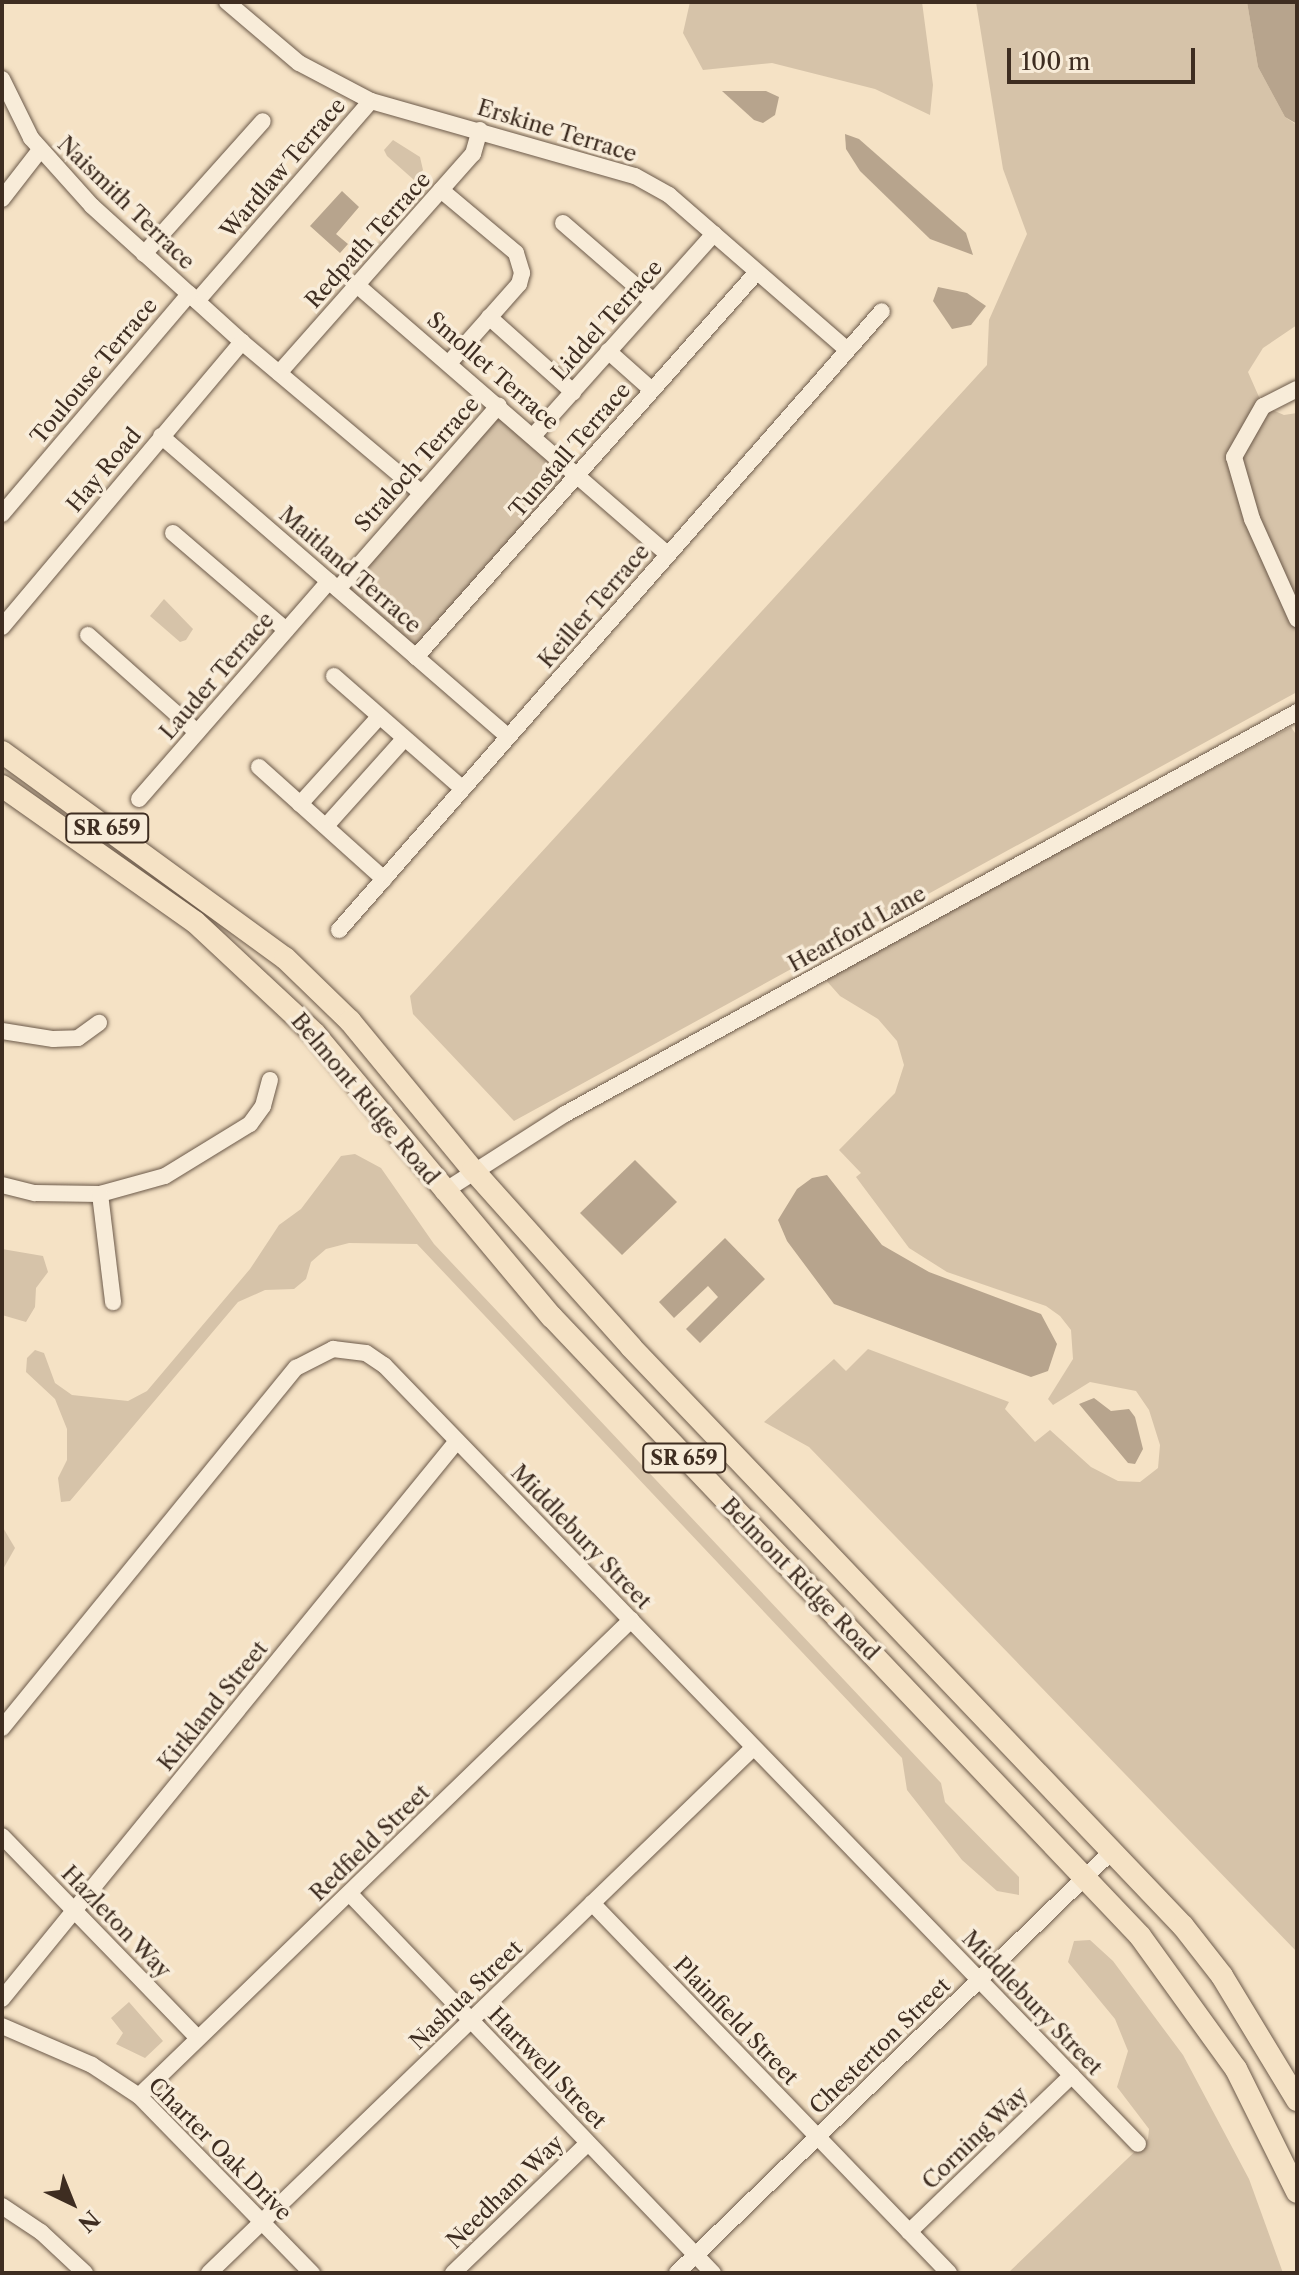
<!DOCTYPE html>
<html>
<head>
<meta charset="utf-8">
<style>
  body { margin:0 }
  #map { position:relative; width:1299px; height:2275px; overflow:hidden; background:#f5e2c5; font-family:"Libre Caslon Text",serif }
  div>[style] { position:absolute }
  .green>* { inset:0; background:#d6c3a9 }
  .water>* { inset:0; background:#b7a48d }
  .roads { filter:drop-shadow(0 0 2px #6c5a4a) drop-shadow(0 0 2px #6c5a4a) }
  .minor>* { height:16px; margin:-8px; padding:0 8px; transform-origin:8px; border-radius:8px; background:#f8ecd9 }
  .major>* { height:22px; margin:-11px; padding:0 11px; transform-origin:11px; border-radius:11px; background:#f5e2c5 }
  span { translate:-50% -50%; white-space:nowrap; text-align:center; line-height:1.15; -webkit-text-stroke:7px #f8ecd9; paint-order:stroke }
  .shield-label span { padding:2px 6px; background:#f8ecd9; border:2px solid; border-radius:6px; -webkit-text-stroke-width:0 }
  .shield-label { font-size:20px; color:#3e2d21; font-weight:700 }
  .street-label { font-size:22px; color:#3e2d21 }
  .frame { position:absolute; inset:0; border:4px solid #3e2d21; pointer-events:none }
  .north { position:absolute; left:32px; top:2163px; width:80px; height:80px; -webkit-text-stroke:6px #f8ecd9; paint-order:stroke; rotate:137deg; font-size:22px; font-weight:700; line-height:32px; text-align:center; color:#3e2d21 }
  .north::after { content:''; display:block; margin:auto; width:28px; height:36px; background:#3e2d21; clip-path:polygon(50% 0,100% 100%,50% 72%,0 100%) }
  .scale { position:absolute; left:1007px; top:48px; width:188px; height:36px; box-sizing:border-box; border:4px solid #3e2d21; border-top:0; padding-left:10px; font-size:24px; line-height:28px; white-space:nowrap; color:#3e2d21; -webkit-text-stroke:6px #f8ecd9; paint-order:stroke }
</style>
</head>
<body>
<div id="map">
  <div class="green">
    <div style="clip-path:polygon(690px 2px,922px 2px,933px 85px,930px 115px,875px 89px,772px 63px,703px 70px,683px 33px)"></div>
    <div style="clip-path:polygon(976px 2px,1247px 2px,1258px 67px,1285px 117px,1297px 125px,1297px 325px,1263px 348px,1248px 372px,1263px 406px,1284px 415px,1297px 413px,1297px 692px,514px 1121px,413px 1014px,410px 996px,987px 365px,989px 320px,1027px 234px,1003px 169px)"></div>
    <div style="clip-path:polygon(393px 140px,420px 157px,423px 170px,414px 180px,387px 156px,384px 150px)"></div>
    <div style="clip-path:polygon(499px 405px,578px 473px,416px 657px,338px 589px)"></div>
    <div style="clip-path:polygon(164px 599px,193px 629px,186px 640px,180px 642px,150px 616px)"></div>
    <div style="clip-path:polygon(1291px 727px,1297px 736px,1297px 1952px,809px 1447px,764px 1422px,834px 1359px,846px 1371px,868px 1349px,1009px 1402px,1005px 1409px,1035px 1442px,1050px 1430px,1091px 1467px,1118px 1481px,1140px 1482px,1158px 1468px,1160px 1445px,1149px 1410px,1136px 1391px,1090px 1382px,1053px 1405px,1048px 1399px,1073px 1359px,1071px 1330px,1060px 1316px,1046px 1306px,947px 1272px,909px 1248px,856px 1177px,861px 1173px,839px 1150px,895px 1093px,904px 1065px,897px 1041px,878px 1019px,840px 996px,824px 978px)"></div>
    <div style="clip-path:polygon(355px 1154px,381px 1168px,434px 1244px,941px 1783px,945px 1802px,1019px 1877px,1019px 1895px,997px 1891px,962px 1860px,907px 1790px,902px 1758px,417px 1244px,349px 1243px,326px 1249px,311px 1262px,306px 1279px,294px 1289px,265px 1290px,238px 1302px,70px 1501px,61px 1502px,58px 1478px,67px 1460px,67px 1429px,55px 1399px,26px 1372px,27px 1358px,35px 1350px,44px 1353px,55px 1383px,72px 1395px,128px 1401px,147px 1391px,250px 1269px,279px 1225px,301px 1209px,341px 1156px)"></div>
    <div style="clip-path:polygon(2px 1249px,43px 1256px,48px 1272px,36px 1288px,35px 1307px,26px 1322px,2px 1315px)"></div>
    <div style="clip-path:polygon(2px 1526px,15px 1548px,2px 1571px)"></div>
    <div style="clip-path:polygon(1090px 1940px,1113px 1961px,1183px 2055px,1249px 2179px,1283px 2273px,1008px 2273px,1148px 2139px,1149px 2129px,1117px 2087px,1128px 2051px,1115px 2019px,1068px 1962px,1074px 1941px)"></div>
    <div style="clip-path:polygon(129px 2002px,163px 2041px,145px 2058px,116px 2044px,123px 2033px,111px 2018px)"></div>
  </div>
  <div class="water">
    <div style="clip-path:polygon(1247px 2px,1297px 2px,1297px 124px,1285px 117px,1258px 67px)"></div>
    <div style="clip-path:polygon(722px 91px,766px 91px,779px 97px,775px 115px,763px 123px,754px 120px)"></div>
    <div style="clip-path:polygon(845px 134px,859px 139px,966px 233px,973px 255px,930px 239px,860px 171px,846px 149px)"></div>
    <div style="clip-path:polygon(342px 191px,359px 207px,336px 234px,348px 244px,340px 253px,310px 226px)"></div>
    <div style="clip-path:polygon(938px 287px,967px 293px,986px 306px,971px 325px,952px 329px,933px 301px)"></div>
    <div style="clip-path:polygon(635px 1160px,677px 1202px,622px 1255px,580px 1213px)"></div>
    <div style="clip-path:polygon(827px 1175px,882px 1245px,929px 1272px,1041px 1314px,1057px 1344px,1048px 1371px,1031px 1377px,834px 1304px,787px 1241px,778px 1220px,797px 1189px,812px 1178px)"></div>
    <div style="clip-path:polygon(725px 1238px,765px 1279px,700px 1343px,686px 1329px,718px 1297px,708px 1286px,674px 1318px,659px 1302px)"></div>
    <div style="clip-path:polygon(1094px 1398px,1111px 1411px,1129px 1409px,1135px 1417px,1143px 1449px,1135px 1464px,1128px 1463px,1079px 1404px)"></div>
  </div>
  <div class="roads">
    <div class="minor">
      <div style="left:227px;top:2px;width:94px;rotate:40.3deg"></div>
      <div style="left:299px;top:63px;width:81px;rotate:27.8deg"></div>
      <div style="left:371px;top:101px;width:274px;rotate:15.9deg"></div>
      <div style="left:635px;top:176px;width:39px;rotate:29deg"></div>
      <div style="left:669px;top:195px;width:236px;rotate:41deg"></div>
      <div style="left:2px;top:79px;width:66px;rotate:63.8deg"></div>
      <div style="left:31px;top:138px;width:91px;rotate:48.1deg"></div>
      <div style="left:92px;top:206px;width:202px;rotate:42.2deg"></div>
      <div style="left:242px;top:342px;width:233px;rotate:40.1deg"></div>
      <div style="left:441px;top:190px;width:98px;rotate:40deg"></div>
      <div style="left:516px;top:253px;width:21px;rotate:73deg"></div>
      <div style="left:522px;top:273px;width:11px;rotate:105deg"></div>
      <div style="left:519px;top:284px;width:106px;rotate:131.5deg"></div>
      <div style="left:2px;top:199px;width:62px;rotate:-52.2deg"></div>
      <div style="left:563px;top:223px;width:119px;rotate:40.9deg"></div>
      <div style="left:144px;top:254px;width:178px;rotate:-48.2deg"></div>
      <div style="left:358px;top:286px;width:410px;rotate:40.9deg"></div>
      <div style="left:197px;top:301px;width:265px;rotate:-49deg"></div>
      <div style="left:489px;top:317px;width:113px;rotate:41.8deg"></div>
      <div style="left:608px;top:351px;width:59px;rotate:41.6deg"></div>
      <div style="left:279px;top:373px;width:293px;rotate:-48.5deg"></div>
      <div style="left:473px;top:154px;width:25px;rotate:-74deg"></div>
      <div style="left:1297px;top:389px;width:38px;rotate:153deg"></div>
      <div style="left:1263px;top:406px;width:59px;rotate:119.6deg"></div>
      <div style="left:1234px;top:457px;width:65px;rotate:73.8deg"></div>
      <div style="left:1252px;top:519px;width:110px;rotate:65.8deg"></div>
      <div style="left:534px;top:435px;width:270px;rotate:-48.2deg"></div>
      <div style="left:161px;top:436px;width:459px;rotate:40.9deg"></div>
      <div style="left:2px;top:514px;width:289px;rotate:-49.6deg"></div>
      <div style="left:173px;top:533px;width:149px;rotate:40.6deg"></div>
      <div style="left:338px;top:589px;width:244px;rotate:-48.8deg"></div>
      <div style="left:2px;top:627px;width:373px;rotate:-49.9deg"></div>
      <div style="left:88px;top:635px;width:146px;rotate:41.7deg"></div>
      <div style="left:416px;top:657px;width:514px;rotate:-48.47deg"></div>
      <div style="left:334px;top:676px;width:171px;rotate:41.2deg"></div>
      <div style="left:259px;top:767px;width:168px;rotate:41.9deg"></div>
      <div style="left:139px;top:799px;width:289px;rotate:-48.9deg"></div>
      <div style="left:300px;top:804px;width:118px;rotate:-47.8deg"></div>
      <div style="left:326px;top:826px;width:117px;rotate:-48.1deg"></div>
      <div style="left:339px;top:930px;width:823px;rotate:-48.74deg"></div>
      <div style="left:2px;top:1031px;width:52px;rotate:8.9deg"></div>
      <div style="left:53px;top:1039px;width:25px;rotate:-2deg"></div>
      <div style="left:78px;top:1038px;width:26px;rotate:-36deg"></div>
      <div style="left:2px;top:1185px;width:34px;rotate:14deg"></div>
      <div style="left:35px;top:1193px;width:65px;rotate:0.9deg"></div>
      <div style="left:100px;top:1194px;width:67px;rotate:-15.5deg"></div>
      <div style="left:165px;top:1176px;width:100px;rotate:-31.5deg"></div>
      <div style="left:250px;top:1124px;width:22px;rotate:-54deg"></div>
      <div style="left:263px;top:1106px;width:27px;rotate:-75deg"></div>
      <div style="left:443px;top:1192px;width:145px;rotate:-32.6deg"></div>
      <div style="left:565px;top:1114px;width:835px;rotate:-28.77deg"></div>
      <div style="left:100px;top:1194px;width:109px;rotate:83.1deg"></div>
      <div style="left:2px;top:1728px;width:465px;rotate:-50.8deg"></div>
      <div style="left:296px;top:1368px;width:42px;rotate:-27.2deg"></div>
      <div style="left:333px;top:1349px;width:33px;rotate:7deg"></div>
      <div style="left:366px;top:1353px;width:22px;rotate:34deg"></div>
      <div style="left:384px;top:1365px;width:1084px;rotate:45.93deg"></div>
      <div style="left:2px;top:1836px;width:281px;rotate:45.9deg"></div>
      <div style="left:350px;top:1894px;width:525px;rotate:46.24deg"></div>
      <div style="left:592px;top:1903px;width:514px;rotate:46.02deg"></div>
      <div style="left:2px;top:1999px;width:720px;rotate:-50.81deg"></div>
      <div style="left:2px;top:2026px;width:98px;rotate:23.4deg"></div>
      <div style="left:92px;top:2065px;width:56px;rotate:33.4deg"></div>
      <div style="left:139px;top:2096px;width:248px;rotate:45.7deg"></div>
      <div style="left:139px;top:2096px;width:685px;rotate:-44.05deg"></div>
      <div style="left:2px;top:2206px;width:47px;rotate:33.7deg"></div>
      <div style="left:41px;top:2232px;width:60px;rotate:43deg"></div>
      <div style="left:909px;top:2232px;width:226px;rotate:-43.9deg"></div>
      <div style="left:209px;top:2273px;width:756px;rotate:-43.98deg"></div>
      <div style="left:453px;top:2273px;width:187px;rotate:-43.9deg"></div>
      <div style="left:677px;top:2273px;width:607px;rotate:-44.13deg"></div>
    </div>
    <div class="major">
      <div style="left:2px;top:752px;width:350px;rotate:36.1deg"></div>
      <div style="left:285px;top:958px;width:91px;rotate:44.1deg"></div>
      <div style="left:350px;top:1021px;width:193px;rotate:50.5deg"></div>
      <div style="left:473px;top:1170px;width:237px;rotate:48.2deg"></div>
      <div style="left:631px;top:1347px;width:800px;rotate:46.37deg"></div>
      <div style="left:1183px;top:1926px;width:63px;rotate:52deg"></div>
      <div style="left:1222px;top:1976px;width:145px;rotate:58.8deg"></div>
      <div style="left:2px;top:786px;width:236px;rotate:35.2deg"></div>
      <div style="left:195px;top:922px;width:164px;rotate:43deg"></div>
      <div style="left:315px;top:1034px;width:369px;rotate:50.1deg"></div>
      <div style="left:552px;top:1317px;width:854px;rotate:46.47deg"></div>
      <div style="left:1140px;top:1936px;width:164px;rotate:54.2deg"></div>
      <div style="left:1236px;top:2069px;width:137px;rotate:63.6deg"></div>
    </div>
  </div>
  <div class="shield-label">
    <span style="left:107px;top:828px">SR 659</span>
    <span style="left:684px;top:1458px">SR 659</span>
  </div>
  <div class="street-label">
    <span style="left:557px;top:131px;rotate:17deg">Erskine Terrace</span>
    <span style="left:283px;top:168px;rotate:-49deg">Wardlaw Terrace</span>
    <span style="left:126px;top:203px;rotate:44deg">Naismith Terrace</span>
    <span style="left:368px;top:240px;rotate:-48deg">Redpath Terrace</span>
    <span style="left:607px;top:320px;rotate:-48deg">Liddel Terrace</span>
    <span style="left:94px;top:371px;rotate:-50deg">Toulouse Terrace</span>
    <span style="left:493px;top:371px;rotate:41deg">Smollet Terrace</span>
    <span style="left:570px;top:450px;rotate:-49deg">Tunstall Terrace</span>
    <span style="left:417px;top:464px;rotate:-48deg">Straloch Terrace</span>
    <span style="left:104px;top:470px;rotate:-50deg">Hay Road</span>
    <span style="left:350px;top:570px;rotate:41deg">Maitland Terrace</span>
    <span style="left:594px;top:606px;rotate:-49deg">Keiller Terrace</span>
    <span style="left:217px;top:676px;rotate:-49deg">Lauder Terrace</span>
    <span style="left:857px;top:929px;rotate:-29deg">Hearford Lane</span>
    <span style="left:365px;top:1099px;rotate:50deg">Belmont Ridge Road</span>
    <span style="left:581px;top:1537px;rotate:46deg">Middlebury Street</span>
    <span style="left:800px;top:1579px;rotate:46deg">Belmont Ridge Road</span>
    <span style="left:213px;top:1706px;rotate:-51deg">Kirkland Street</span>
    <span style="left:370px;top:1843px;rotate:-44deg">Redfield Street</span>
    <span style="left:116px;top:1922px;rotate:46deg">Hazleton Way</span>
    <span style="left:466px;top:1995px;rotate:-44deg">Nashua Street</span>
    <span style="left:1032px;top:2003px;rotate:46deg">Middlebury Street</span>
    <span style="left:736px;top:2021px;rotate:46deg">Plainfield Street</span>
    <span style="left:880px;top:2046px;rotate:-44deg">Chesterton Street</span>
    <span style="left:547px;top:2068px;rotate:46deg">Hartwell Street</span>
    <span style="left:975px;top:2138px;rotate:-44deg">Corning Way</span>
    <span style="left:220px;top:2149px;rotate:45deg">Charter Oak Drive</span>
    <span style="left:505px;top:2192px;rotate:-44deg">Needham Way</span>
  </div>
  <div class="frame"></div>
  <div class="north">N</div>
  <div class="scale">100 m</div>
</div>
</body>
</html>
